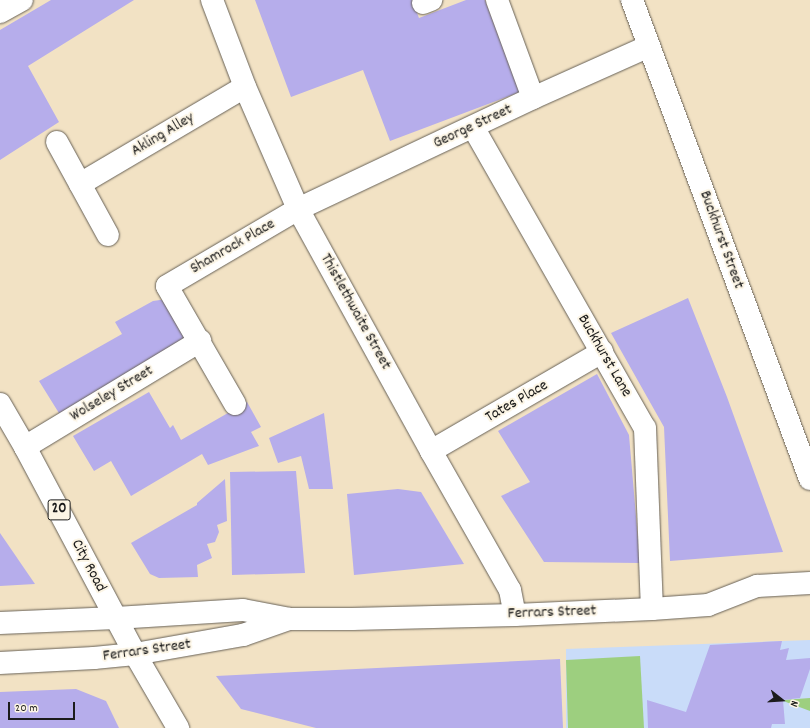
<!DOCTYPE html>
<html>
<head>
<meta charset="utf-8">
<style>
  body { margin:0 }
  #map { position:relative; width:810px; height:728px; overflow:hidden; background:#f2e2c4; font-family:Dekko,sans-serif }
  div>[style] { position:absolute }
  .built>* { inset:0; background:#c9dcf9 }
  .green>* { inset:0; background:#9dcf7f }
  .building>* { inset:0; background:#b6adeb }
  .roads { filter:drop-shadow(0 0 1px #676157) drop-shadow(0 0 1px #676157) }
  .minor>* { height:22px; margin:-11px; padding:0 11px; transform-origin:11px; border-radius:11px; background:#fff }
  .major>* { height:22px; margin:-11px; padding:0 11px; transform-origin:11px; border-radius:11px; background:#fff }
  span { translate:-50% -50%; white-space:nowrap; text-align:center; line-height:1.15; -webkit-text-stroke:4px #fcf5e5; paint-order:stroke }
  .shield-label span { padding:1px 3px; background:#fcf5e5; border:1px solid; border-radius:3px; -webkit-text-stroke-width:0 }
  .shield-label { font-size:15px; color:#1c1c1c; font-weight:700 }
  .street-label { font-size:16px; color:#1c1c1c }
  .north { position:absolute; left:762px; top:680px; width:40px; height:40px; -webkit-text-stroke:3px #fcf5e5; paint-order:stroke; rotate:107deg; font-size:11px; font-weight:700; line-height:16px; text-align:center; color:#1c1c1c }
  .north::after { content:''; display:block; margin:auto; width:14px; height:18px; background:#1c1c1c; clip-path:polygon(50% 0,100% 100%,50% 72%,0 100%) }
  .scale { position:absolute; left:8px; top:702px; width:67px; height:18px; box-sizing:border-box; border:2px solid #1c1c1c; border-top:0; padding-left:5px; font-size:12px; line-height:14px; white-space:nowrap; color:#1c1c1c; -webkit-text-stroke:3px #fcf5e5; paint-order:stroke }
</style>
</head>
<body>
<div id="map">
  <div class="built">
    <div style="clip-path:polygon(810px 640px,810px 728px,566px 728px,566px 649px)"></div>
  </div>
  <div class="green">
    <div style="clip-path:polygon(640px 656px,644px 728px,568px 728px,566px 660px)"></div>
    <div style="clip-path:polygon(810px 698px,810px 711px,786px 702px,783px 700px)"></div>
  </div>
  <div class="building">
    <div style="clip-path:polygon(51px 0,134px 0,28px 66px,59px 122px,0 160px,0 30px)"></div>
    <div style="clip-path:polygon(255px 0,412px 0,419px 18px,466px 0,485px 0,520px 92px,390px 141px,363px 70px,291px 97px)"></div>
    <div style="clip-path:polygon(688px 298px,727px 397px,783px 552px,670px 561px,664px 427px,611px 333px)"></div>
    <div style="clip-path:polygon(167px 299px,189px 338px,62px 418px,39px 381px,122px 334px,115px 322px,153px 301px)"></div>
    <div style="clip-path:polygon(597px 374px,629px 435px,640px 563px,544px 562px,501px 496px,530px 482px,498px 431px)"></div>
    <div style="clip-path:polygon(149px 392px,170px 428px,173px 425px,181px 440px,247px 402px,261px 427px,251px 432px,259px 446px,208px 465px,202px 454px,131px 496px,111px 461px,94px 471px,73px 436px)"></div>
    <div style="clip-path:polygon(324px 413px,333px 489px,309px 489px,301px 456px,278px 463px,269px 438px)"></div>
    <div style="clip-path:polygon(296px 471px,305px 573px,232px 575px,230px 472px)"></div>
    <div style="clip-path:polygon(225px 479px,227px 521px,217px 525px,219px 532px,215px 542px,207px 544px,212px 558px,197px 565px,198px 577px,159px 578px,150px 574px,131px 543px,197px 505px,197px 503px)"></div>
    <div style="clip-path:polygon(398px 489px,421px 492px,464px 564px,354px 575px,347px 494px)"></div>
    <div style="clip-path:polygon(0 533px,35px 584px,0 586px)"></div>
    <div style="clip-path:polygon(782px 641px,780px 650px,789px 648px,786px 660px,810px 658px,810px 669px,800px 698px,783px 700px,785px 724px,772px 724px,771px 728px,648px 728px,647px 700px,686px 712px,710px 645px)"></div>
    <div style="clip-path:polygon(560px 659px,563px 728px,316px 728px,241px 709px,216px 676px)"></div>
    <div style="clip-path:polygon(76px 689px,106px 701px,119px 728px,0 728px,0 692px)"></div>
  </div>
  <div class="roads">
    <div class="minor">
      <div style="left:212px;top:0;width:93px;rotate:69.2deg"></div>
      <div style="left:245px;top:87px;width:133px;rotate:66.5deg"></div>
      <div style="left:298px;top:209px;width:276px;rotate:61.2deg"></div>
      <div style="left:431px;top:451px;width:160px;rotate:60.4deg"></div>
      <div style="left:510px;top:590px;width:25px;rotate:79deg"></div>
      <div style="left:497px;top:0;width:104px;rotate:69.8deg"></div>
      <div style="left:632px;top:0;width:511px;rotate:69.61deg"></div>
      <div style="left:423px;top:3px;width:9px;rotate:-21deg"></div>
      <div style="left:0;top:12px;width:25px;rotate:-29deg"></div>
      <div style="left:473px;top:127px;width:347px;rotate:60.3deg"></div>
      <div style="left:645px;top:428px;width:181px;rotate:87.8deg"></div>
      <div style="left:57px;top:142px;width:106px;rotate:61.3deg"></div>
      <div style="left:80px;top:184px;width:191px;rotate:-30.5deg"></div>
      <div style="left:235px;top:404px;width:136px;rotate:-120deg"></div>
      <div style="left:167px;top:286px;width:152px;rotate:-30.4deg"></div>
      <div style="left:298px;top:209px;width:260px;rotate:-25.3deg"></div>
      <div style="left:533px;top:98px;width:127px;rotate:-24.1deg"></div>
      <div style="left:25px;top:447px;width:205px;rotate:-31.2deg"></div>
      <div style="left:431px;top:451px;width:198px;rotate:-30.1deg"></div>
      <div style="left:116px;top:618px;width:127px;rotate:-3.6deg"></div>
      <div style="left:243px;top:610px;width:48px;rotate:10.8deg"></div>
      <div style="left:290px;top:619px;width:62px"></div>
      <div style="left:352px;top:619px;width:163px;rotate:-1.4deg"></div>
      <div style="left:515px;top:615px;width:137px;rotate:-2.5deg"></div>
      <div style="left:652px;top:609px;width:56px;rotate:-4.1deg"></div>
      <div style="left:708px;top:605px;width:53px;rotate:-21.2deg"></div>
      <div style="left:757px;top:586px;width:53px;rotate:-3.2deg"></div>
      <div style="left:135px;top:654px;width:110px;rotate:-10deg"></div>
      <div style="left:243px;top:635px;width:49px;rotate:-19.2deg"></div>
    </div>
    <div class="major">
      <div style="left:0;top:404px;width:50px;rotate:59.8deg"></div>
      <div style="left:25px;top:447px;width:234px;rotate:62deg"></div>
      <div style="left:135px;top:654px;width:86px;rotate:59.8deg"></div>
      <div style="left:0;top:623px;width:116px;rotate:-2.5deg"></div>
      <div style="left:0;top:663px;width:94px;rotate:-3deg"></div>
      <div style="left:94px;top:658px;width:41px;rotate:-5.6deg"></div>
    </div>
  </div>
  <div class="shield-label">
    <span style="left:59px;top:510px">20</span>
  </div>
  <div class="street-label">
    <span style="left:473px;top:127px;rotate:-25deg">George Street</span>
    <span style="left:163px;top:135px;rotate:-31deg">Akling Alley</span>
    <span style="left:721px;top:240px;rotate:70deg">Buckhurst Street</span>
    <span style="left:233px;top:247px;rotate:-30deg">Shamrock Place</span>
    <span style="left:355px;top:312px;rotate:61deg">Thistlethwaite Street</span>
    <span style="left:604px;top:356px;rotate:60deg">Buckhurst Lane</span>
    <span style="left:112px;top:394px;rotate:-31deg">Wolseley Street</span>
    <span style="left:517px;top:402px;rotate:-30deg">Tates Place</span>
    <span style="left:88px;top:566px;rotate:62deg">City Road</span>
    <span style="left:552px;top:613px;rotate:-2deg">Ferrars Street</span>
    <span style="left:147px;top:651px;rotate:-8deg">Ferrars Street</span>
  </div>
  <div class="north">N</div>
  <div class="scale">20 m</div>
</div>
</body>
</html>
